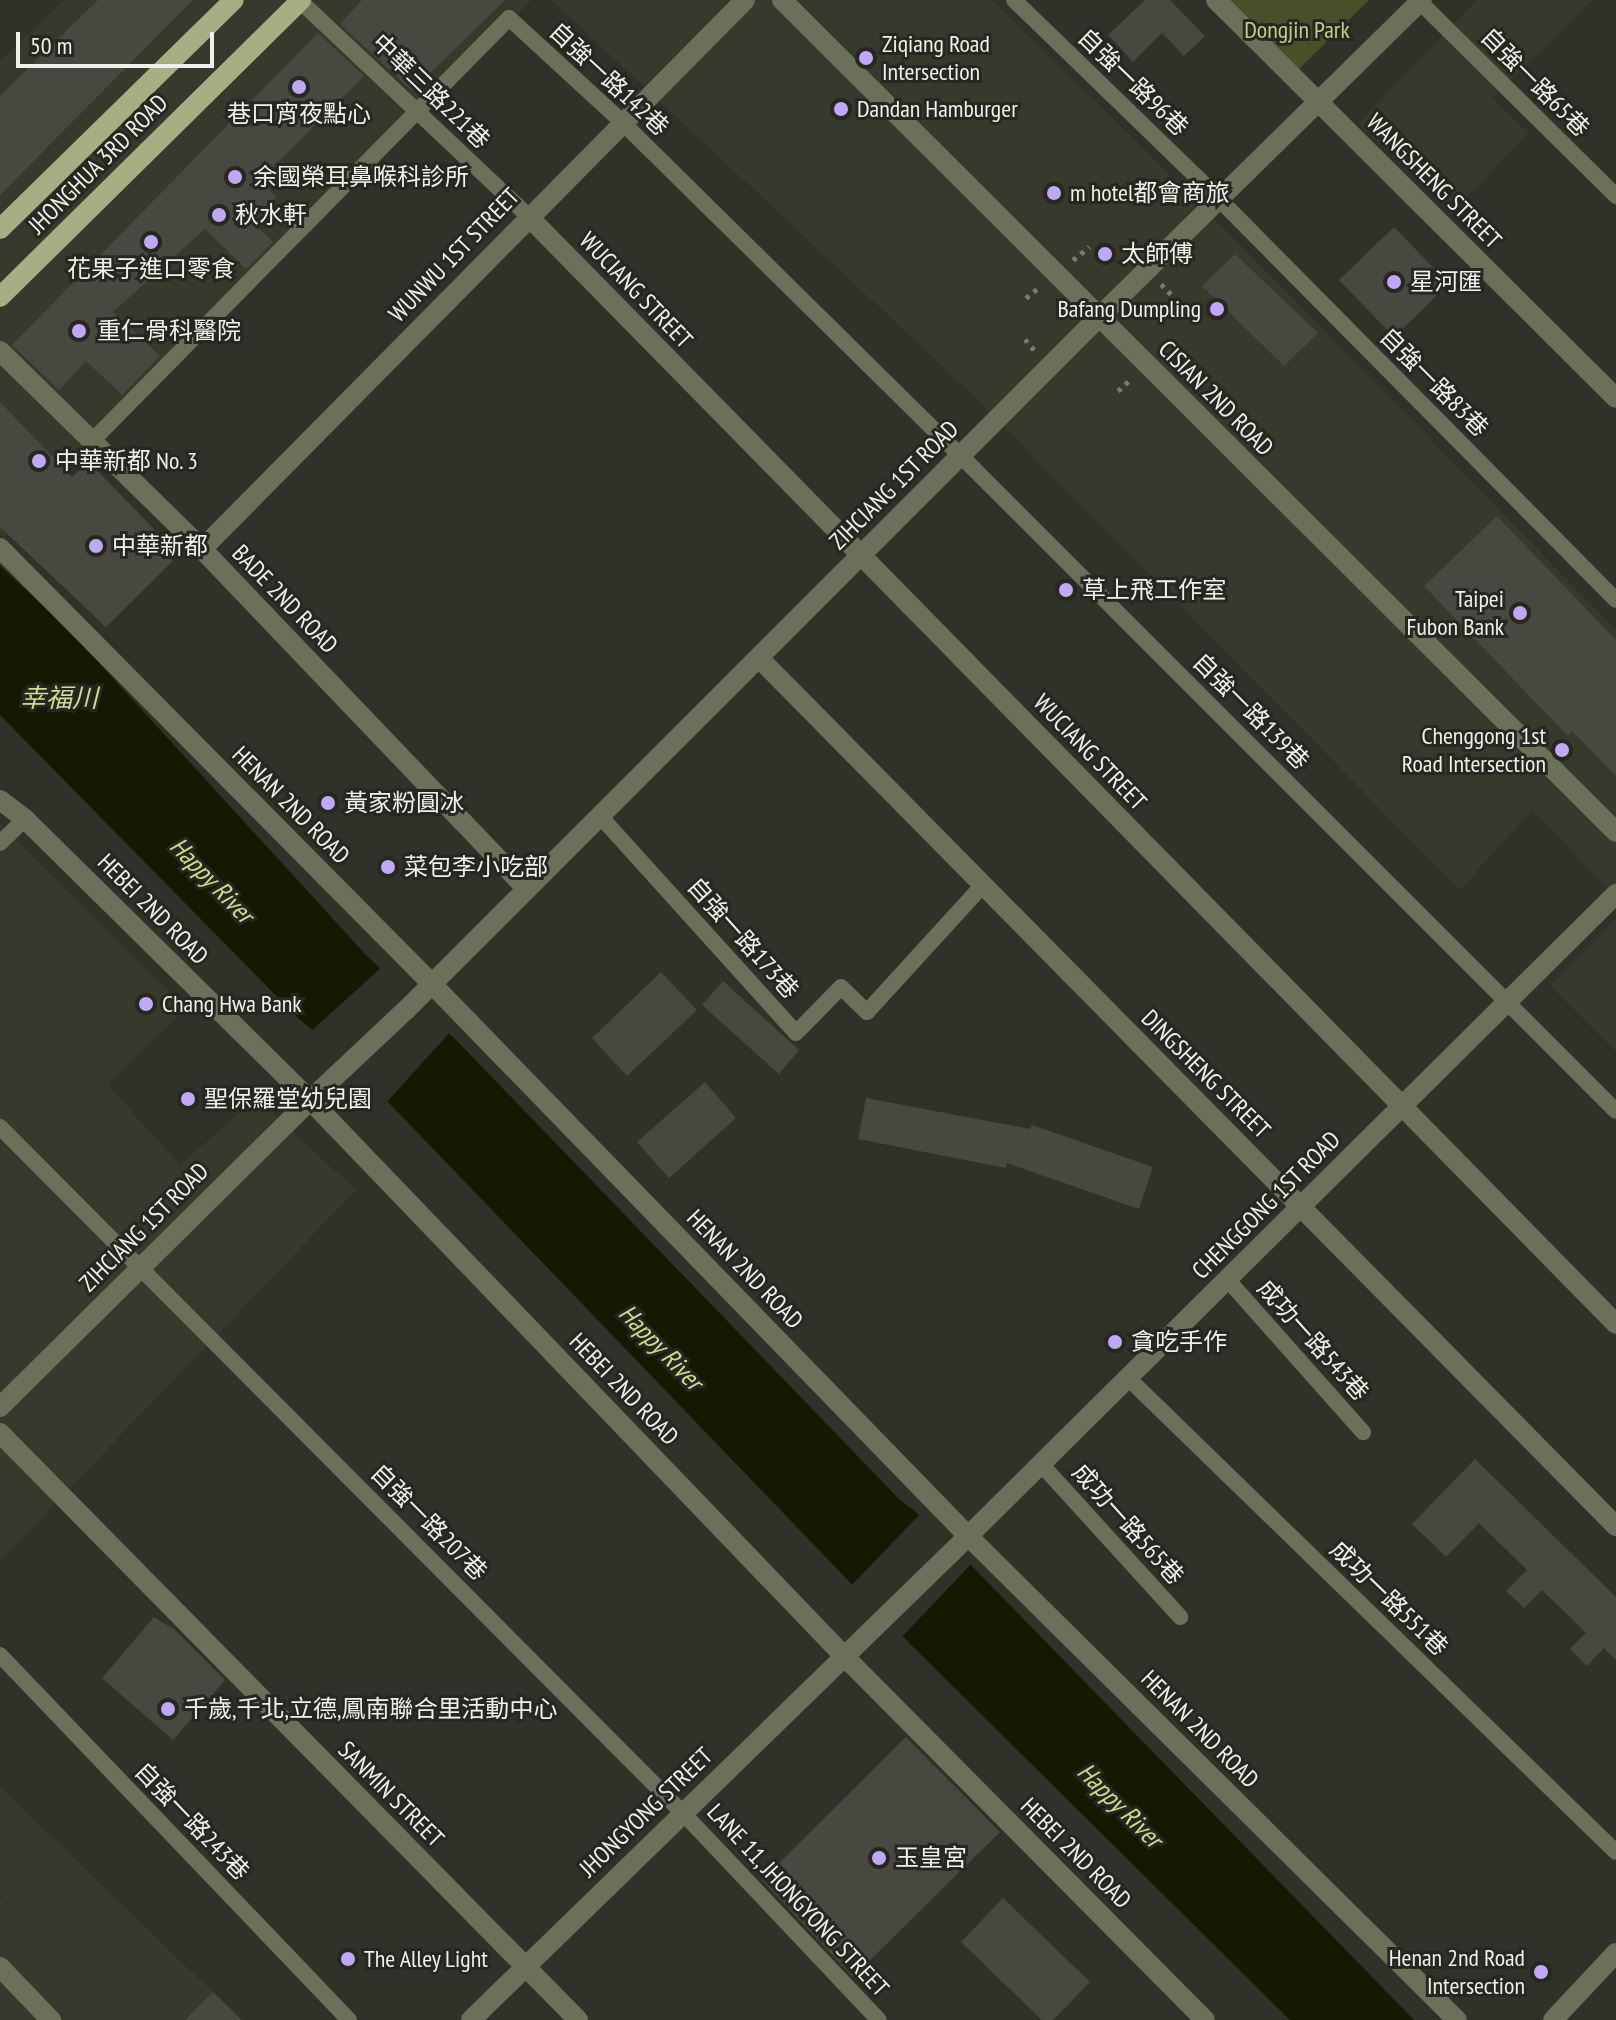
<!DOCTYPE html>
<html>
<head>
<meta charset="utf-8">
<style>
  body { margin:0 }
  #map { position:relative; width:1616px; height:2020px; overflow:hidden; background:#303129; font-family:"PT Sans Narrow","Noto Sans TC",sans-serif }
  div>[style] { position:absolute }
  .built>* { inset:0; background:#36392b }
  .green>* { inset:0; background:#484f29 }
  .water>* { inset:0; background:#151902 }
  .pier>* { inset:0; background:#303129 }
  .building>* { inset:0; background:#474941 }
  .path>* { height:5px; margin-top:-2.5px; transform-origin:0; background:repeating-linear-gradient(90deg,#787972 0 4px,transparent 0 10px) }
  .service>* { height:16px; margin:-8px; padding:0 8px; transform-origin:8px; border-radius:8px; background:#6b705b }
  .minor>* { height:20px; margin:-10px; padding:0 10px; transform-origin:10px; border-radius:10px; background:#6b705b }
  .tertiary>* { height:20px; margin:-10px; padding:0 10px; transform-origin:10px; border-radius:10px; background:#6b705b }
  .primary>* { height:20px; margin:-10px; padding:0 10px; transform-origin:10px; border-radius:10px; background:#a6ae84 }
  .dots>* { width:22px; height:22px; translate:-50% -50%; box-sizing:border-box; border:4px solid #262720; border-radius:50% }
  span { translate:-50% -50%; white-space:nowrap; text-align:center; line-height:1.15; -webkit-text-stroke:6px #262720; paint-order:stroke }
  .park-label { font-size:24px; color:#c2d084 }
  .poi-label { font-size:24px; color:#eff0eb }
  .left { translate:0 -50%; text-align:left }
  .right { translate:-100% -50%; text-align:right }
  .street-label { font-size:24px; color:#eff0eb }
  .water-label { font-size:26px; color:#cedc8f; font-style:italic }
  .scale { position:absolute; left:16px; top:32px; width:198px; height:36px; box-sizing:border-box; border:4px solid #eff0eb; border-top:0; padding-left:10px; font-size:24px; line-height:28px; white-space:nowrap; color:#eff0eb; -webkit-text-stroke:6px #262720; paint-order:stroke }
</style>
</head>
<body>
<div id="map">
  <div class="built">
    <div style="clip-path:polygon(64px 0,532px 0,3px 537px,0 534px,0 61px)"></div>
    <div style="clip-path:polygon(552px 0,992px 0,1240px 244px,1616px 630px,1616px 896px,1532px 810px,1460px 890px,972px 394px)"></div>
    <div style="clip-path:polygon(1477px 0,1592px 0,1492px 98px,1529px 133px,1452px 212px,1358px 124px)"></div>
    <div style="clip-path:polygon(0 824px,186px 1008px,108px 1085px,180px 1165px,256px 1098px,356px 1190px,0 1561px)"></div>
    <div style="clip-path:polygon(1616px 918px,1616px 1052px,1550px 986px)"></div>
    <div style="clip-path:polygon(0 1787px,242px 2020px,0 2020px,0 1900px,3px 1896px,0 1893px)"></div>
  </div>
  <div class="green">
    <div style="clip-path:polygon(1227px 0,1369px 0,1297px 71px)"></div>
  </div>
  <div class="water">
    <div style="clip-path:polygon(0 566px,66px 627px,366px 955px,458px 1042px,900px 1500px,930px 1523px,1414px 2020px,1290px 2020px,892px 1626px,390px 1104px,342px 1055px,298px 1018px,0 715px)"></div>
  </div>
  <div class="pier">
    <div style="clip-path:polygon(383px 966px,452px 1030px,385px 1104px,309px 1033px)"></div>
    <div style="clip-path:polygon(922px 1512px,973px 1562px,900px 1639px,849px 1588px)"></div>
  </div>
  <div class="building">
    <div style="clip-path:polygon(98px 0,193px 0,0 195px,0 96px)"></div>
    <div style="clip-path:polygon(362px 0,505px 0,412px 91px,340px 24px)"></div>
    <div style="clip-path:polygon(1145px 0,1170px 0,1205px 36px,1184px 56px,1162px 33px,1133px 62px,1108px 35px)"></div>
    <div style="clip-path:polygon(318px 33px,364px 76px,260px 180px,276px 197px,251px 221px,273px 242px,246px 269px,205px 229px,113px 312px,160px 356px,122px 395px,86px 361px,59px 390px,12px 345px)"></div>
    <div style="clip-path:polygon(1394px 227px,1449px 284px,1394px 337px,1339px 280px)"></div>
    <div style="clip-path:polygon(1235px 254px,1318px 333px,1284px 366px,1202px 286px)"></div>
    <div style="clip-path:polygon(0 402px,72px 477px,88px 461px,179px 555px,106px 627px,0 527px)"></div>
    <div style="clip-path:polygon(1497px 516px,1616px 640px,1616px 776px,1572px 731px,1568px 736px,1424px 586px)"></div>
    <div style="clip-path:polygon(661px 972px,697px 1010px,627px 1076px,592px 1038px)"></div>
    <div style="clip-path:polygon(723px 981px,799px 1050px,779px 1074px,702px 1005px)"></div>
    <div style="clip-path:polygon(705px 1082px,736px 1118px,669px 1178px,637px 1142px)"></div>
    <div style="clip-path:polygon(866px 1098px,1030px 1129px,1032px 1125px,1153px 1167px,1139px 1209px,1007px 1163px,1006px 1168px,858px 1139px)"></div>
    <div style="clip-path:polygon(1475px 1459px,1616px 1597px,1616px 1660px,1604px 1648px,1587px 1666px,1570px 1649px,1586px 1633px,1542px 1590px,1524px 1608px,1506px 1591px,1527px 1570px,1479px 1523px,1446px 1557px,1412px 1524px)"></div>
    <div style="clip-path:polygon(154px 1617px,175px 1630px,225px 1680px,173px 1740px,102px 1678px)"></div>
    <div style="clip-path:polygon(906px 1737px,1000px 1832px,853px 1977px,762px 1880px)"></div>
    <div style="clip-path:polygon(1003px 1898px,1090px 1982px,1053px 2020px,1042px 2020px,961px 1942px)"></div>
    <div style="clip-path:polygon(213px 1992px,242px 2020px,185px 2020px)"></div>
  </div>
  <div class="path">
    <div style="left:1073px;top:260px;width:21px;rotate:-39deg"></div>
    <div style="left:1161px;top:284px;width:18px;rotate:45deg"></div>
    <div style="left:1026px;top:298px;width:19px;rotate:-39deg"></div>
    <div style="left:1025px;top:339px;width:17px;rotate:50deg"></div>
    <div style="left:1162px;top:349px;width:13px;rotate:-48deg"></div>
    <div style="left:1118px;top:391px;width:19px;rotate:-43deg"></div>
  </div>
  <div class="service">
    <div style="left:1014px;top:0;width:286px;rotate:44.1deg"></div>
    <div style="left:1219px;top:199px;width:564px;rotate:45.29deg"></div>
    <div style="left:300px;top:1px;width:313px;rotate:43.3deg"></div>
    <div style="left:1420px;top:2px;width:276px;rotate:44.7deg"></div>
    <div style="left:94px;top:439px;width:591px;rotate:-45.41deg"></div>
    <div style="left:509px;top:18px;width:154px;rotate:42.6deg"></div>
    <div style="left:622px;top:122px;width:476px;rotate:44.6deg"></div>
    <div style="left:961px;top:456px;width:926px;rotate:45deg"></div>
    <div style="left:600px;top:816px;width:292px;rotate:47.9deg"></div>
    <div style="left:796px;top:1033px;width:64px;rotate:-45.6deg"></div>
    <div style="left:841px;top:987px;width:36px;rotate:44deg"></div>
    <div style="left:867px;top:1012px;width:172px;rotate:-47.6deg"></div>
    <div style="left:0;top:843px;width:35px;rotate:-44deg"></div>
    <div style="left:0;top:1127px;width:967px;rotate:45.13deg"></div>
    <div style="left:682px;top:1812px;width:286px;rotate:46.6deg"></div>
    <div style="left:1227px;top:1279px;width:205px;rotate:48.4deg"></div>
    <div style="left:1128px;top:1378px;width:680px;rotate:44.17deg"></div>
    <div style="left:1041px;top:1464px;width:207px;rotate:47.7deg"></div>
    <div style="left:0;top:1655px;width:505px;rotate:46.28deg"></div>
  </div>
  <div class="minor">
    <div style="left:1216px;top:0;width:564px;rotate:44.86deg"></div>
    <div style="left:528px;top:216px;width:1553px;rotate:45.52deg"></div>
    <div style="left:0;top:351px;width:283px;rotate:44.4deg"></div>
    <div style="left:202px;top:549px;width:470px;rotate:46.3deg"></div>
    <div style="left:0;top:548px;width:614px;rotate:45.26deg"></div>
    <div style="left:432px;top:984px;width:769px;rotate:45.84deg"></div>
    <div style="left:968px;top:1536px;width:688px;rotate:44.71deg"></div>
    <div style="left:202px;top:549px;width:772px;rotate:-45.31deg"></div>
    <div style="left:759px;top:658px;width:1220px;rotate:45.37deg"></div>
    <div style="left:0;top:800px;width:31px;rotate:37deg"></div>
    <div style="left:25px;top:819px;width:400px;rotate:44.6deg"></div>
    <div style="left:310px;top:1100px;width:769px;rotate:46.16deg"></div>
    <div style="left:843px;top:1655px;width:514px;rotate:45.24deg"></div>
    <div style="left:0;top:1407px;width:436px;rotate:-44.7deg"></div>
    <div style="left:310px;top:1100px;width:132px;rotate:-43.2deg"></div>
    <div style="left:406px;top:1010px;width:979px;rotate:-45deg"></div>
    <div style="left:1098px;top:318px;width:454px;rotate:-44.5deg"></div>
    <div style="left:0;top:1433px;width:824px;rotate:45.44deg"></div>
    <div style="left:471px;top:2020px;width:671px;rotate:-44.22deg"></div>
    <div style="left:952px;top:1552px;width:935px;rotate:-44.74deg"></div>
    <div style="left:1553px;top:2020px;width:92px;rotate:-46.8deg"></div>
  </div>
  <div class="tertiary">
    <div style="left:782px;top:0;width:1178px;rotate:44.93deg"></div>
    <div style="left:0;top:1967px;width:74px;rotate:46.1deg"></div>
  </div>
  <div class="primary">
    <div style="left:0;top:229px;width:327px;rotate:-44.4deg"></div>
    <div style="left:0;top:297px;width:423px;rotate:-44.6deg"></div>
  </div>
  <div class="dots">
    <div style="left:866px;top:58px;background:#bfa9f4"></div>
    <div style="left:299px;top:87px;background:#bfa9f4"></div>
    <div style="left:841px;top:109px;background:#bfa9f4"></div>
    <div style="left:235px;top:177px;background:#bfa9f4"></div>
    <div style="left:1054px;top:193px;background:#bfa9f4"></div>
    <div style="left:219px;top:215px;background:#bfa9f4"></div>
    <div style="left:151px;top:242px;background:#bfa9f4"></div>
    <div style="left:1105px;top:254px;background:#bfa9f4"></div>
    <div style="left:1394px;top:282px;background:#bfa9f4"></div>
    <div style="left:1217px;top:309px;background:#bfa9f4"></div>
    <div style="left:79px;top:331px;background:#bfa9f4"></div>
    <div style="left:39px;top:461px;background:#bfa9f4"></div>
    <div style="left:96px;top:546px;background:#bfa9f4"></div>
    <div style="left:1066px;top:590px;background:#bfa9f4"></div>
    <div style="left:1520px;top:613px;background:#bfa9f4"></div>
    <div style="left:1562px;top:750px;background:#bfa9f4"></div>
    <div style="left:328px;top:803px;background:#bfa9f4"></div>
    <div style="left:388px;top:867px;background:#bfa9f4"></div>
    <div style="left:146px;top:1004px;background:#bfa9f4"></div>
    <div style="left:188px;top:1099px;background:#bfa9f4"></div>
    <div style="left:1115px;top:1342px;background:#bfa9f4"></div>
    <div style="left:168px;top:1709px;background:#bfa9f4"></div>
    <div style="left:879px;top:1858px;background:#bfa9f4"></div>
    <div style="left:348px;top:1959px;background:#bfa9f4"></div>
    <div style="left:1541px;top:1972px;background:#bfa9f4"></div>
  </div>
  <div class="park-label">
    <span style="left:1297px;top:30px">Dongjin Park</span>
  </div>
  <div class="poi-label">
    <span class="left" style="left:882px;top:58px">Ziqiang Road<br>Intersection</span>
    <span class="left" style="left:857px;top:109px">Dandan Hamburger</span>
    <span style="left:299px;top:114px">巷口宵夜點心</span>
    <span class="left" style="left:253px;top:177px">余國榮耳鼻喉科診所</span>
    <span class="left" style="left:1070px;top:193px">m hotel都會商旅</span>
    <span class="left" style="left:235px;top:215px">秋水軒</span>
    <span class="left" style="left:1121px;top:254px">太師傅</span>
    <span style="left:151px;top:269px">花果子進口零食</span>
    <span class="left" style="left:1410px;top:282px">星河匯</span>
    <span class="right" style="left:1201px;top:309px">Bafang Dumpling</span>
    <span class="left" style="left:97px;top:331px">重仁骨科醫院</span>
    <span class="left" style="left:55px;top:461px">中華新都 No. 3</span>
    <span class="left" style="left:112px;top:546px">中華新都</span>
    <span class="left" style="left:1082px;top:590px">草上飛工作室</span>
    <span class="right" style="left:1504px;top:613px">Taipei<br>Fubon Bank</span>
    <span class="right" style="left:1546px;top:750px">Chenggong 1st<br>Road Intersection</span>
    <span class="left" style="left:344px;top:803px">黃家粉圓冰</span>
    <span class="left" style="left:404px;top:867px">菜包李小吃部</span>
    <span class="left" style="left:162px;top:1004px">Chang Hwa Bank</span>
    <span class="left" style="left:204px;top:1099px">聖保羅堂幼兒園</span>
    <span class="left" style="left:1131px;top:1342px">貪吃手作</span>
    <span class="left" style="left:184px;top:1709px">千歲,千北,立德,鳳南聯合里活動中心</span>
    <span class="left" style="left:895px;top:1858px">玉皇宮</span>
    <span class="right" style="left:1525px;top:1972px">Henan 2nd Road<br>Intersection</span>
    <span class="left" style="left:364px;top:1959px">The Alley Light</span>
  </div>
  <div class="street-label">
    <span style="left:609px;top:79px;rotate:43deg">自強一路142巷</span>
    <span style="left:1133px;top:82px;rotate:44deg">自強一路96巷</span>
    <span style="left:1535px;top:82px;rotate:45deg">自強一路65巷</span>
    <span style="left:431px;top:91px;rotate:44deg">中華三路221巷</span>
    <span style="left:98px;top:164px;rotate:-45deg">JHONGHUA 3RD ROAD</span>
    <span style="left:1434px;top:181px;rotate:45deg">WANGSHENG STREET</span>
    <span style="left:454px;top:255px;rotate:-46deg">WUNWU 1ST STREET</span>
    <span style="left:636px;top:290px;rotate:46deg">WUCIANG STREET</span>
    <span style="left:1434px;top:382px;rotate:45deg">自強一路83巷</span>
    <span style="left:1216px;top:398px;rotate:45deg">CISIAN 2ND ROAD</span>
    <span style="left:894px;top:485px;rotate:-45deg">ZIHCIANG 1ST ROAD</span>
    <span style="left:285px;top:599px;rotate:46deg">BADE 2ND ROAD</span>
    <span style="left:1251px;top:711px;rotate:45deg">自強一路139巷</span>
    <span style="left:1090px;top:752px;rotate:46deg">WUCIANG STREET</span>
    <span style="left:291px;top:805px;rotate:45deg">HENAN 2ND ROAD</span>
    <span style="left:153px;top:909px;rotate:45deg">HEBEI 2ND ROAD</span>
    <span style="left:743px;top:938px;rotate:48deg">自強一路173巷</span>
    <span style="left:1206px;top:1074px;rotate:45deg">DINGSHENG STREET</span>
    <span style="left:1266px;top:1205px;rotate:-45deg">CHENGGONG 1ST ROAD</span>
    <span style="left:144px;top:1227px;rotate:-45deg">ZIHCIANG 1ST ROAD</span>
    <span style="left:745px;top:1269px;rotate:46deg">HENAN 2ND ROAD</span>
    <span style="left:1313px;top:1340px;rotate:48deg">成功一路543巷</span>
    <span style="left:624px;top:1389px;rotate:46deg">HEBEI 2ND ROAD</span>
    <span style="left:429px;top:1522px;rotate:45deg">自強一路207巷</span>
    <span style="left:1128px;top:1524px;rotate:48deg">成功一路565巷</span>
    <span style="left:1389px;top:1598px;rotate:44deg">成功一路551巷</span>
    <span style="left:1200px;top:1729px;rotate:45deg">HENAN 2ND ROAD</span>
    <span style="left:391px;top:1794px;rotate:45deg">SANMIN STREET</span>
    <span style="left:646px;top:1812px;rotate:-44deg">JHONGYONG STREET</span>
    <span style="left:192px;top:1821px;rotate:46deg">自強一路243巷</span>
    <span style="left:1076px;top:1853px;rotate:45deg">HEBEI 2ND ROAD</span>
    <span style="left:798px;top:1900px;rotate:47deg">LANE 11, JHONGYONG STREET</span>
  </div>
  <div class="water-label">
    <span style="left:59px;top:698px">幸福川</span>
    <span style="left:212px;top:880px;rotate:46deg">Happy River</span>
    <span style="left:661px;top:1347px;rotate:46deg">Happy River</span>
    <span style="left:1120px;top:1805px;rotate:45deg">Happy River</span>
  </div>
  <div class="scale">50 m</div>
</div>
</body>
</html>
